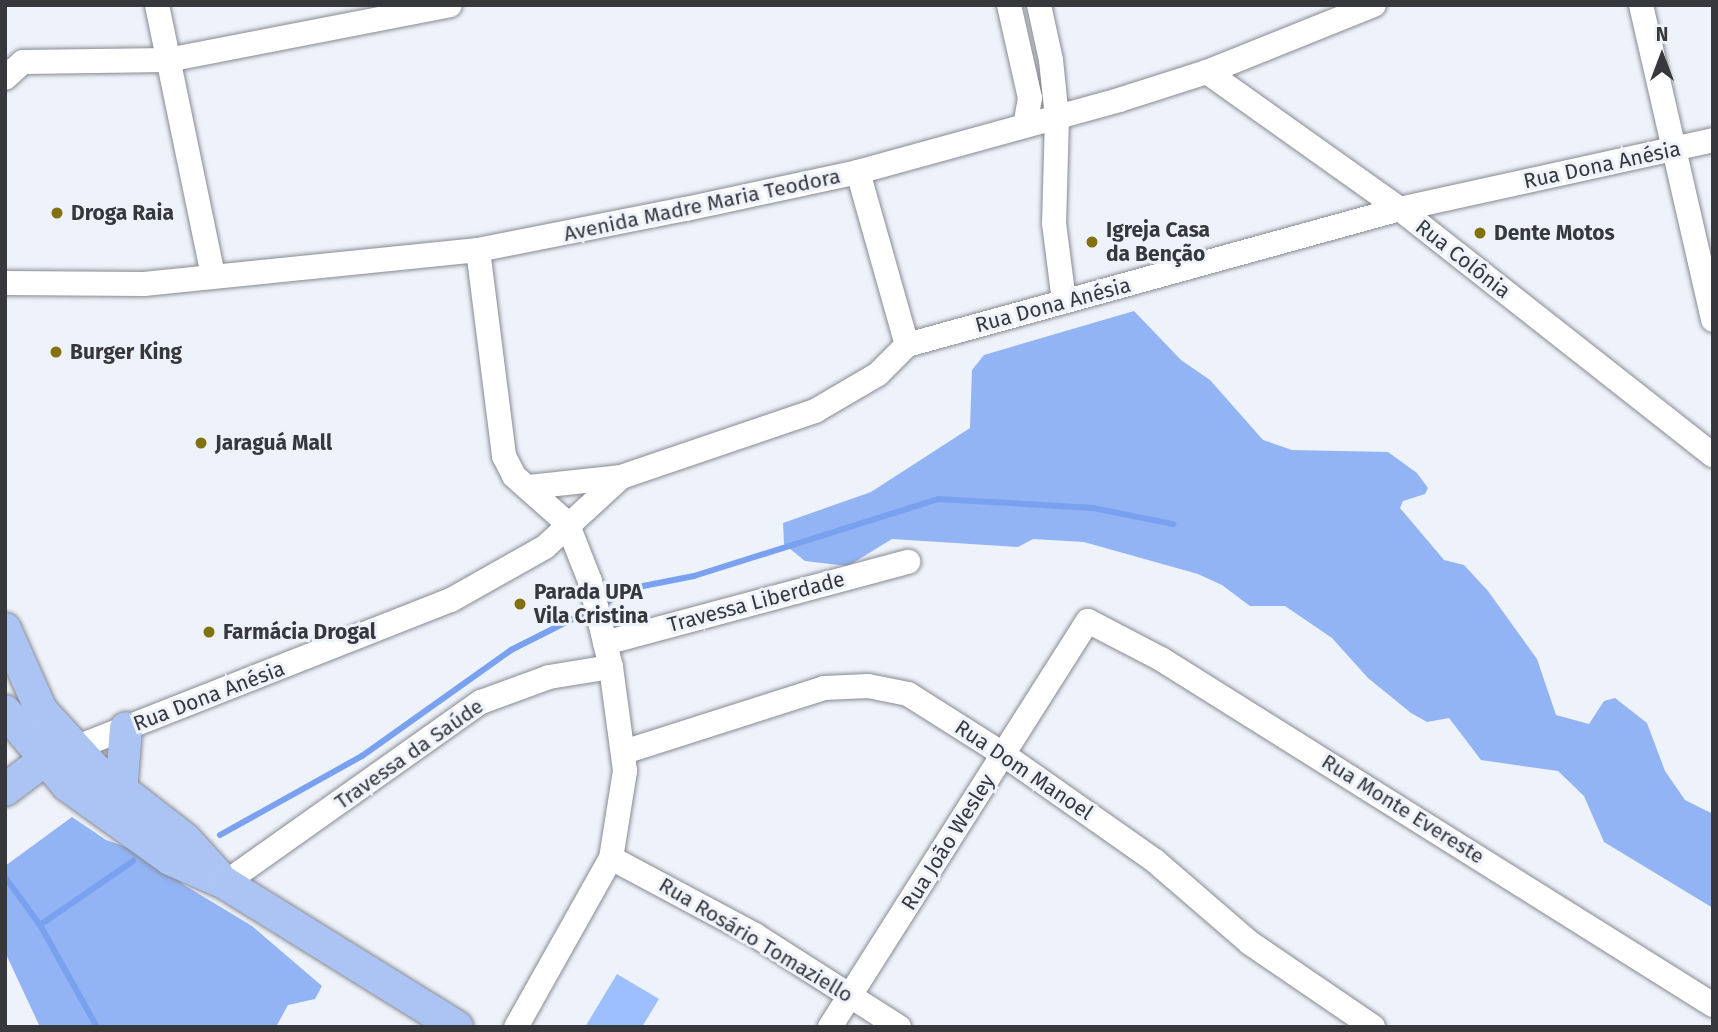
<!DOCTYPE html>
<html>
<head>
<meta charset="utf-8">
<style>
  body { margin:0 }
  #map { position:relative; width:1718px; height:1032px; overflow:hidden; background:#eef2fa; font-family:"Fira Sans",sans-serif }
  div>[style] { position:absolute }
  .green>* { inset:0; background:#9ebffe }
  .forest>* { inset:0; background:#92b3f4 }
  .stream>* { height:6px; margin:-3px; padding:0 3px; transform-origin:3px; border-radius:3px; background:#79a1f0 }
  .roads { filter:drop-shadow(0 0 2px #878a91) drop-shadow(0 0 2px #878a91) }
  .minor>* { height:24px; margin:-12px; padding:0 12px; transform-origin:12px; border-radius:12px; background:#fff }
  .major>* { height:32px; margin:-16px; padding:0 16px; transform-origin:16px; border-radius:16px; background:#acc4f4 }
  .dots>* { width:19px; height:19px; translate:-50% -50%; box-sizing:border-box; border:4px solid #eef2fa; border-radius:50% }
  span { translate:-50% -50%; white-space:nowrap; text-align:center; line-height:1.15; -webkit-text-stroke:6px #eef2fa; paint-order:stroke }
  .street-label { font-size:21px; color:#37383b }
  .poi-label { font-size:21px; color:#37383b; font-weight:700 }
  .left { translate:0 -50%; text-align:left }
  .frame { position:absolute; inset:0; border:7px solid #37383b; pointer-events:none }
  .north { position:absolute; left:1627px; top:21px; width:70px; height:70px; -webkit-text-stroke:5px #eef2fa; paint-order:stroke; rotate:0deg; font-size:19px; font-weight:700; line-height:28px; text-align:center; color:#37383b }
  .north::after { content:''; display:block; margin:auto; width:24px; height:32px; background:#37383b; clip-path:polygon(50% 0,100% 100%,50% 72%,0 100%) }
</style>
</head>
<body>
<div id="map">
  <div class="green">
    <div style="clip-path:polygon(617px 974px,659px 999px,642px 1027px,585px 1027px)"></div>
  </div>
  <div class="forest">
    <div style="clip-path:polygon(1134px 311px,1181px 360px,1210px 380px,1263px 440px,1292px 450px,1388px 452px,1417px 473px,1428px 488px,1425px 494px,1403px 501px,1400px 508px,1444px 560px,1464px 565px,1488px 591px,1537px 659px,1556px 715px,1589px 724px,1604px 701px,1615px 698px,1647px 723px,1665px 771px,1685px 800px,1713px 814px,1713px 908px,1604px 842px,1584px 796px,1558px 771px,1481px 760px,1449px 718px,1427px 722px,1411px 713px,1368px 678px,1332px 638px,1285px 606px,1250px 606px,1222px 585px,1198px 574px,1084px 542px,1033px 539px,1018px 547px,892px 539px,848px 566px,805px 561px,784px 544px,783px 523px,871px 492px,970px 428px,972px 370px,984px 355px)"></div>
    <div style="clip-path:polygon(72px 817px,106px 840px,158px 858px,184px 885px,252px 926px,322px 986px,315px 999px,288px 1005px,276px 1027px,40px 1027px,5px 952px,5px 866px)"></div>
  </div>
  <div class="stream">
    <div style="left:602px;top:604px;width:40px;rotate:-25deg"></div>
    <div style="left:638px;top:587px;width:57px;rotate:-11.1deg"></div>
    <div style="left:694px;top:576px;width:256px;rotate:-17.5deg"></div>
    <div style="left:938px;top:499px;width:155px;rotate:3.3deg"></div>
    <div style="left:1093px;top:508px;width:82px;rotate:11.3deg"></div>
    <div style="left:220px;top:835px;width:162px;rotate:-29.1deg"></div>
    <div style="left:362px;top:756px;width:183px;rotate:-35.4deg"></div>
    <div style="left:511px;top:650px;width:91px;rotate:-26.8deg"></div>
    <div style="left:5px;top:877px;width:59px;rotate:53.9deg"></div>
    <div style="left:40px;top:925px;width:117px;rotate:60.8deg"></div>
    <div style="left:40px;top:925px;width:113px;rotate:-34.5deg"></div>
  </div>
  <div class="roads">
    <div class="minor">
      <div style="left:157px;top:5px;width:276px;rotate:78.3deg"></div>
      <div style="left:1009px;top:5px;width:95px;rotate:77.3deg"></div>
      <div style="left:1030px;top:98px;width:28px;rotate:100deg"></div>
      <div style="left:1039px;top:5px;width:56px;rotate:77.7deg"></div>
      <div style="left:1051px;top:60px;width:58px;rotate:84.1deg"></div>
      <div style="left:1057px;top:118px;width:105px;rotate:91.6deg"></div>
      <div style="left:1054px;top:223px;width:79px;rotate:82.7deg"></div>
      <div style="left:1641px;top:5px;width:323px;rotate:77.1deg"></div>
      <div style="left:1207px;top:72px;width:237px;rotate:35.4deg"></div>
      <div style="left:1400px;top:209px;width:398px;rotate:38.2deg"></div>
      <div style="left:5px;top:78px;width:24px;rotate:-42deg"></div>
      <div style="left:23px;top:62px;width:145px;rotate:-0.8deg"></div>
      <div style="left:168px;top:60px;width:287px;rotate:-11deg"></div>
      <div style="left:858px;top:172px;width:180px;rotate:74.2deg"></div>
      <div style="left:478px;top:250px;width:208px;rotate:82.8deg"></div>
      <div style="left:504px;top:456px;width:22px;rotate:63deg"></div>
      <div style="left:514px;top:476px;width:71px;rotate:41.6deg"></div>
      <div style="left:567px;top:523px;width:62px;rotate:68.4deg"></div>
      <div style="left:590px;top:581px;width:89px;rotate:76.3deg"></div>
      <div style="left:611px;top:667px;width:105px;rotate:82.3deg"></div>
      <div style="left:625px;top:771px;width:88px;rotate:99.1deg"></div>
      <div style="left:611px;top:858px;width:194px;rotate:119.3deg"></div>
      <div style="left:5px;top:283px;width:139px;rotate:0.4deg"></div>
      <div style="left:144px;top:284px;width:336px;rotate:-5.8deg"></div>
      <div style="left:478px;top:250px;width:212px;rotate:-11.2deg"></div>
      <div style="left:686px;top:209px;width:176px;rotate:-12.1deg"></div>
      <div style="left:858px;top:172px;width:271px;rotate:-15.4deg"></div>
      <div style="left:1119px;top:100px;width:92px;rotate:-17.7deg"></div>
      <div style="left:1207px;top:72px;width:180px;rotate:-21.9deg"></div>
      <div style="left:529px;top:487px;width:93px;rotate:-6.2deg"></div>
      <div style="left:621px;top:477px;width:205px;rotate:-18.8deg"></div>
      <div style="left:815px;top:411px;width:73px;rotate:-30.4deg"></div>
      <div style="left:878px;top:374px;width:41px;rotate:-45deg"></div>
      <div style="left:907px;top:345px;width:511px;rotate:-15.42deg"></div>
      <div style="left:1400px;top:209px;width:321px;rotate:-12.4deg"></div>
      <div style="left:605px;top:643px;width:314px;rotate:-15deg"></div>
      <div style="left:75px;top:748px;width:404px;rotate:-21.5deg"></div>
      <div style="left:451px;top:600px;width:108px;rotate:-29.4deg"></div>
      <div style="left:545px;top:547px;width:102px;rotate:-42.6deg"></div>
      <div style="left:624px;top:752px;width:210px;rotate:-17.7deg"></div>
      <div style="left:824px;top:688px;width:44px;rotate:-2.6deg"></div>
      <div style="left:868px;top:686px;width:41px;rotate:11.3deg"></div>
      <div style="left:908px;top:694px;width:112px;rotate:32.3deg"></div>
      <div style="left:1003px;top:754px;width:186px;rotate:35.1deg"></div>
      <div style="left:1155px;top:861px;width:125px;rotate:40.8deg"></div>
      <div style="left:1250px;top:943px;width:149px;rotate:34.3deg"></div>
      <div style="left:611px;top:858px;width:163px;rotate:28.1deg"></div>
      <div style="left:755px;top:935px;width:171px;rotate:32.6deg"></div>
      <div style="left:225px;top:883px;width:314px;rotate:-35.3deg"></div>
      <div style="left:481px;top:702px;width:72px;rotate:-20.2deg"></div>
      <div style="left:549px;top:677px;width:63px;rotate:-9.2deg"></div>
      <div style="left:830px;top:1027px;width:481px;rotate:-57.6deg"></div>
      <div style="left:1088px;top:621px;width:82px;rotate:27.5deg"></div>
      <div style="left:1161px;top:659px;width:651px;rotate:32.08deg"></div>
    </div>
    <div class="major">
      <div style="left:5px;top:629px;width:89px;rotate:66deg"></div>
      <div style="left:41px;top:710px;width:81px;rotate:47.5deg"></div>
      <div style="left:96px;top:770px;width:113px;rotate:37.8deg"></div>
      <div style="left:185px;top:839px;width:47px;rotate:47.6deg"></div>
      <div style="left:5px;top:711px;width:97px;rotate:50deg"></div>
      <div style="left:67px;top:785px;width:127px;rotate:35.7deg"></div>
      <div style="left:170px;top:859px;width:60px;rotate:23.6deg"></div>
      <div style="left:225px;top:883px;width:273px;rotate:31.8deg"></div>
      <div style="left:5px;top:790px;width:48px;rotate:-37.3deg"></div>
      <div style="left:43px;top:761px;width:19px;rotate:-21deg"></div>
      <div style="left:121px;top:792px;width:64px;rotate:-85.5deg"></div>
    </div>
  </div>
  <div class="dots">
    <div style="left:57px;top:213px;background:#827110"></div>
    <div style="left:1480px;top:233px;background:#827110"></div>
    <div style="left:1092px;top:242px;background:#827110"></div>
    <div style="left:56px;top:352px;background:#827110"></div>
    <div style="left:201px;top:443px;background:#827110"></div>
    <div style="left:520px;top:604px;background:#827110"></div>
    <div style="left:209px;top:632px;background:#827110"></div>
  </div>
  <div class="street-label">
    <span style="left:1602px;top:165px;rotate:-12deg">Rua Dona Anésia</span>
    <span style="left:702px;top:205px;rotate:-12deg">Avenida Madre Maria Teodora</span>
    <span style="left:1463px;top:259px;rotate:38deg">Rua Colônia</span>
    <span style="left:1053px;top:305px;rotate:-15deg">Rua Dona Anésia</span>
    <span style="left:756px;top:602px;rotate:-15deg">Travessa Liberdade</span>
    <span style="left:209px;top:696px;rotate:-21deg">Rua Dona Anésia</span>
    <span style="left:409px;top:754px;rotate:-35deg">Travessa da Saúde</span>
    <span style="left:1024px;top:770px;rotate:34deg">Rua Dom Manoel</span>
    <span style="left:1403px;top:809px;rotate:32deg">Rua Monte Evereste</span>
    <span style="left:948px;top:842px;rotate:-58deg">Rua João Wesley</span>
    <span style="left:756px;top:940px;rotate:31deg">Rua Rosário Tomaziello</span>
  </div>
  <div class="poi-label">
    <span class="left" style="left:71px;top:213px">Droga Raia</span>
    <span class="left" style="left:1106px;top:242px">Igreja Casa<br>da Benção</span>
    <span class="left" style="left:1494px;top:233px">Dente Motos</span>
    <span class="left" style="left:70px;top:352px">Burger King</span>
    <span class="left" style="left:215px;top:443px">Jaraguá Mall</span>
    <span class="left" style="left:534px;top:604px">Parada UPA<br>Vila Cristina</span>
    <span class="left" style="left:223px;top:632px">Farmácia Drogal</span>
  </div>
  <div class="frame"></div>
  <div class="north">N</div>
</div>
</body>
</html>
